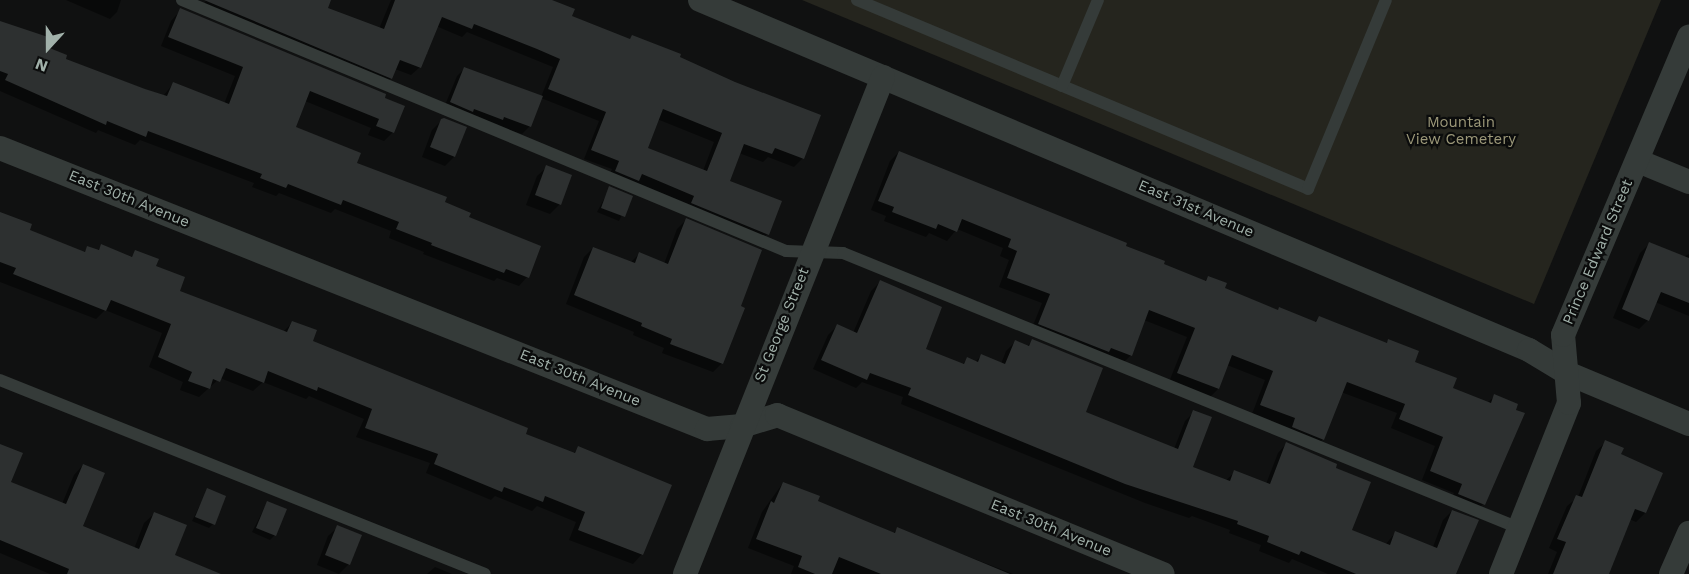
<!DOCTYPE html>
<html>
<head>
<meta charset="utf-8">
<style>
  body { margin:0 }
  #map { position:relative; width:1689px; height:574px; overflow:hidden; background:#101111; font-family:"Work Sans",sans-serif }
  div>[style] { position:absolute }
  .green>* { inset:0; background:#25251e }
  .shadow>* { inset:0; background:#0007 }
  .building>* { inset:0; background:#2d3030 }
  .service>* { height:12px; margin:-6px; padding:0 6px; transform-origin:6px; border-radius:6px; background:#353b39 }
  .minor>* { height:24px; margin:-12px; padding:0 12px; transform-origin:12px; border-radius:12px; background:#353b39 }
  span { translate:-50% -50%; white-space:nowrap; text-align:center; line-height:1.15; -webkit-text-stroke:4.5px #0b0c0c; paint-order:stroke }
  .park-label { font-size:15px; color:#9c9879 }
  .street-label { font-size:15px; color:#a1b1aa }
  .north { position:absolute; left:18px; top:18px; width:60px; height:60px; -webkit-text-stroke:4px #0b0c0c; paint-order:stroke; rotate:201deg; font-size:16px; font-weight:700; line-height:24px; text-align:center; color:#a1b1aa }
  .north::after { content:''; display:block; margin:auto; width:21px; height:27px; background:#a1b1aa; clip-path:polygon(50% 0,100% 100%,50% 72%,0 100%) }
</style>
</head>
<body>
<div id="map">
  <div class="green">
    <div style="clip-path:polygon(802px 0,1661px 0,1534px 304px)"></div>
  </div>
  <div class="shadow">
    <div style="clip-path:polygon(66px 0,121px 0,117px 12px,110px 19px)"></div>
    <div style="clip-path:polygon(evenodd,206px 0,306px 0,379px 29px,391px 0,548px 0,570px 16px,629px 40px,633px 36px,734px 84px,819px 116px,802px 159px,794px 167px,768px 157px,763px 162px,739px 153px,728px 182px,767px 234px,759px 242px,608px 180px,612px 169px,584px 159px,599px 121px,541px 98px,530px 126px,522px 134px,443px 110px,457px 76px,465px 68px,541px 97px,553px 67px,467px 32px,462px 37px,436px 26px,420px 67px,411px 75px,395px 69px,391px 78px,383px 86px,202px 11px,206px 0,657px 119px,714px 142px,703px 171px,646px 149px,657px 119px)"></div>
    <div style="clip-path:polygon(179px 12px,383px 99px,393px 132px,384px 141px,368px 135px,371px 128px,305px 101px,294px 128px,355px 164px,443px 203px,467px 218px,527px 277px,519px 286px,497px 278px,494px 281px,423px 254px,424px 252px,389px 238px,391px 231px,335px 209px,331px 213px,279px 193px,276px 196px,252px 187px,254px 183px,140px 140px,135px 145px,98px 130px,96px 133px,0 91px,0 22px,64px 59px,163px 96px,173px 84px,224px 104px,235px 76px,161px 46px,171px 21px)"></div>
    <div style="clip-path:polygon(442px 120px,454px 157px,445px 166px,422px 157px,432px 130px)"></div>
    <div style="clip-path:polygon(899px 152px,1124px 246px,1162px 265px,1204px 282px,1208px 277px,1223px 289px,1277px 311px,1314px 323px,1319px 317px,1385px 344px,1389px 341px,1413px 363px,1451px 389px,1487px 403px,1495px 396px,1483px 504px,1474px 513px,1450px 503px,1454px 493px,1422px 480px,1435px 446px,1391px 428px,1397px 413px,1341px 392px,1323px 439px,1314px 448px,1252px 414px,1265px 380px,1227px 365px,1218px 389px,1209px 398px,1169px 382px,1187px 337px,1144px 320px,1131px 355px,1122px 364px,1030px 333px,1042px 303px,999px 287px,1009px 260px,1000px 256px,1003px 248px,957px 229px,947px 241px,929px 233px,926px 237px,884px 221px,886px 216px,871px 210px,890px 161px)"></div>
    <div style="clip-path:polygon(547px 167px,570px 176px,559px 205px,550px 214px,526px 205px,537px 176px)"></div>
    <div style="clip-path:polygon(610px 188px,631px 197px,619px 221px,597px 212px)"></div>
    <div style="clip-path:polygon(0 215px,28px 231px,83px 253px,88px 248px,97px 251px,102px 246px,130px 258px,136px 252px,178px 291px,283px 332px,292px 323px,311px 342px,524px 435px,573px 454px,578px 448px,642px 554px,633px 564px,569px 540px,576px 522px,537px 506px,532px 511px,495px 496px,491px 500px,426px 473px,430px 463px,356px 437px,364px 419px,309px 396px,306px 399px,263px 382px,253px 391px,220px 378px,199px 397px,180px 390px,183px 382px,149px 367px,162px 333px,105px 310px,96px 319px,0 282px)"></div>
    <div style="clip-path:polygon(686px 220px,722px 363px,713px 372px,662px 353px,664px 348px,633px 335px,634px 332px,566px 304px,584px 257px,593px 248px,630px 263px,639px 254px,664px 264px,677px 229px)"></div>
    <div style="clip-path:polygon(1649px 244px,1683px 257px,1689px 254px,1689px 316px,1655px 302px,1648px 320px,1639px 329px,1613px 318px,1640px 253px)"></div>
    <div style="clip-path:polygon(880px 282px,924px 350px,962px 365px,967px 359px,975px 362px,981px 356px,1001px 364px,1006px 351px,1015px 342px,1027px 346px,1033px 341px,1084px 413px,1174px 449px,1185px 421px,1194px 412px,1191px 468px,1225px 481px,1235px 472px,1266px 484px,1278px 453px,1286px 444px,1334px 469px,1350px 531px,1385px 545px,1395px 533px,1433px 547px,1443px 520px,1452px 511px,1455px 574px,1328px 574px,1292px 559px,1289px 563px,1259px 551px,1261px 545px,1229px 533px,1230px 530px,1192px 516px,1189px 518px,1145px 503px,901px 404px,903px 397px,862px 382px,856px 388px,813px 369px,828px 335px,837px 326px,853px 333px,871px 291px)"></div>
    <div style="clip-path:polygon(1606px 442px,1619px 455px,1645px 513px,1636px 522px,1629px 519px,1607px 574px,1548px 574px,1557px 552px,1549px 548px,1567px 506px,1578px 497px,1596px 451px)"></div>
    <div style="clip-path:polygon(0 445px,9px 483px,62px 504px,74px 475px,83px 465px,82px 527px,134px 549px,144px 523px,154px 514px,173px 555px,220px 574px,50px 574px,0 553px)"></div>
    <div style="clip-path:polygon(783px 483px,816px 502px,893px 533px,898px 529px,1013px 574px,791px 574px,794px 566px,748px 548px,762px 512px)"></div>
    <div style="clip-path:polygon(208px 489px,213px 524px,209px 528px,192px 521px)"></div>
    <div style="clip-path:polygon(267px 503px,275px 535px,270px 540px,252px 532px)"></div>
    <div style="clip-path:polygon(338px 527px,349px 564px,339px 574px,317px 565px,328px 536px)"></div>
    <div style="clip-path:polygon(435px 567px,452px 574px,427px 574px)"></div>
  </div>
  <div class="building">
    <div style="clip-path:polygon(evenodd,204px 0,331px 0,328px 8px,384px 29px,395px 0,552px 0,575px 9px,572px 16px,630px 39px,632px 35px,681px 54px,680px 57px,735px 82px,821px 115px,804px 159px,775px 148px,772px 154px,744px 144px,730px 181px,782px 201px,769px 235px,691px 203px,694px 196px,642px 174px,639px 181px,615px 171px,619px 161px,591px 150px,606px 112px,548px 89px,560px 59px,537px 49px,474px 24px,472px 29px,442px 17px,421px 68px,400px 60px,392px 79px,204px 0,663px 109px,722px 133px,707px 171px,648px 148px,663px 109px)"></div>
    <div style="clip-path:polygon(180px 8px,386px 94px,385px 98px,405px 106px,394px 133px,376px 126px,379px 119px,310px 91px,296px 127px,361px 153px,357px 163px,447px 197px,445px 202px,471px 213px,469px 217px,541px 246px,529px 278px,506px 269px,504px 273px,431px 245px,432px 243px,396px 229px,399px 222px,343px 200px,341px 205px,288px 184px,286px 188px,260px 178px,262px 174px,148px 131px,146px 137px,107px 121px,106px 125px,5px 80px,8px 74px,0 71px,0 21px,51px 38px,47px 47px,67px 55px,66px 59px,145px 89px,167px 96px,173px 82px,229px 104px,243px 67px,168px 37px)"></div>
    <div style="clip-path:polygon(464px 67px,543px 96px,531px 127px,504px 117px,503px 120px,474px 109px,473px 112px,450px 102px)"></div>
    <div style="clip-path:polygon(444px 118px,467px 127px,455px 157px,430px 147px,441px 119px)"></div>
    <div style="clip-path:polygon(899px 151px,1127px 243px,1126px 246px,1165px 261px,1164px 264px,1206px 281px,1208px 276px,1227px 283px,1225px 288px,1278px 310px,1279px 307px,1316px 322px,1319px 316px,1387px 343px,1388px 339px,1419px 351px,1415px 362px,1457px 378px,1453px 388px,1491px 403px,1494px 394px,1518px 404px,1516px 410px,1525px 413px,1485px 505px,1458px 494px,1462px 484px,1430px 471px,1443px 437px,1399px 419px,1405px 404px,1347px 382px,1324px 440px,1292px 427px,1295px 418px,1260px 405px,1273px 371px,1232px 355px,1219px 389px,1177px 373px,1195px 328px,1149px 310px,1132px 356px,1111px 348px,1109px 352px,1038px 324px,1050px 294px,1007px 278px,1017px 251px,1008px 247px,1011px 239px,962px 219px,957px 232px,938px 224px,936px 229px,892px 212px,894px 207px,878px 201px)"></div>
    <div style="clip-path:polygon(546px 165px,572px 175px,561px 205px,535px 195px)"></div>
    <div style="clip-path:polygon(609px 186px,633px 196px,625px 217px,601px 208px)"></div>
    <div style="clip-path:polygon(0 212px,32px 224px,30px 230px,85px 252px,87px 246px,99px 250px,101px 244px,132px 257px,135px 250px,159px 259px,156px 266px,185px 277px,180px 291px,287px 332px,292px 321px,317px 330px,313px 341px,528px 428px,526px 434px,575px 453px,578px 446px,672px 485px,643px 555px,578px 530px,585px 512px,545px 496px,543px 502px,504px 487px,502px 492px,434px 464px,438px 454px,365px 428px,372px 409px,318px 387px,317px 391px,268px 371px,264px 383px,226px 368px,220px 382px,213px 379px,210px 389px,188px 381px,192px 372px,158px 357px,171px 324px,111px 300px,106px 311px,13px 274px,16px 268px,0 262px)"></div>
    <div style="clip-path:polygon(686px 218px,762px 250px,741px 306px,745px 308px,723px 364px,670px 344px,672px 339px,641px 326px,642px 323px,574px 295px,593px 247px,635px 263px,639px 252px,668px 264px)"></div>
    <div style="clip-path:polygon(1649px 242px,1689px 258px,1689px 303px,1661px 292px,1649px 321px,1622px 309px)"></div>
    <div style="clip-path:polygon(880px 280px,942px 307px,926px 349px,964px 364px,967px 357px,978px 362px,981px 354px,1005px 364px,1015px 340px,1029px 346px,1032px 339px,1103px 368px,1086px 412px,1178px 449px,1193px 410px,1212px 417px,1193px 467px,1230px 481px,1234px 470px,1270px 484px,1286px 442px,1337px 464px,1336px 468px,1371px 482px,1352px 530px,1390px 545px,1395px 531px,1437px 548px,1452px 510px,1479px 520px,1456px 574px,1356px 574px,1301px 551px,1299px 555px,1267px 542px,1269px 536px,1237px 524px,1238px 521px,1125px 484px,908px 395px,911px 388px,870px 373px,867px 380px,821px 360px,837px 324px,857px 333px)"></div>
    <div style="clip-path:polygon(1605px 440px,1624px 448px,1621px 454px,1663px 473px,1646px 513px,1635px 509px,1609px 574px,1553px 574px,1566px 542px,1557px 539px,1576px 495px,1582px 497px)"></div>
    <div style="clip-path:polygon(0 444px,23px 453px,11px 482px,66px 504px,83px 464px,105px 473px,83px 526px,139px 549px,154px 512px,187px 525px,175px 555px,221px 574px,67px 574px,69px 569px,0 540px)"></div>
    <div style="clip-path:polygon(783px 482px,820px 496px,818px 501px,873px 524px,895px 533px,897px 527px,1010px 574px,881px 574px,839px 557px,832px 574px,815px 574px,798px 567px,802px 556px,756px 539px,771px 501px,774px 503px)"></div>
    <div style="clip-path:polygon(207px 488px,226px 496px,215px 525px,195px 517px)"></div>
    <div style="clip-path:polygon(267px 501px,287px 509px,276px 536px,256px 528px)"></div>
    <div style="clip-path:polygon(337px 525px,362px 535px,350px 565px,325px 555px)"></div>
  </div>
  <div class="service">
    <div style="left:182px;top:0;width:654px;rotate:22.57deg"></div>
    <div style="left:786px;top:251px;width:57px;rotate:2deg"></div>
    <div style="left:843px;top:253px;width:730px;rotate:22.14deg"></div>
    <div style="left:857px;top:0;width:489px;rotate:22.7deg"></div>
    <div style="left:1308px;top:189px;width:204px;rotate:-67.6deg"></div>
    <div style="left:1062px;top:86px;width:93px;rotate:-67.3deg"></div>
    <div style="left:0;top:380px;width:522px;rotate:21.8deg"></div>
  </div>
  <div class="minor">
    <div style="left:700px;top:0;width:900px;rotate:22.89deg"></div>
    <div style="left:1529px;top:350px;width:44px;rotate:31.2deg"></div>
    <div style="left:1567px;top:373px;width:132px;rotate:22.7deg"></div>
    <div style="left:0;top:148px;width:761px;rotate:21.68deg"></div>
    <div style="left:707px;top:429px;width:35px;rotate:-5deg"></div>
    <div style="left:742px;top:426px;width:37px;rotate:-17deg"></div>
    <div style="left:777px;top:415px;width:417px;rotate:22.4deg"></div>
    <div style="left:1638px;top:161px;width:55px;rotate:22.4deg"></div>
    <div style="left:685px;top:574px;width:535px;rotate:-68.28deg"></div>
    <div style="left:1501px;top:574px;width:184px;rotate:-68.3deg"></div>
    <div style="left:1569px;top:403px;width:68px;rotate:-95deg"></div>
    <div style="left:1563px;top:335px;width:324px;rotate:-67.1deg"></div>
    <div style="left:1671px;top:574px;width:45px;rotate:-66.3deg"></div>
  </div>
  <div class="park-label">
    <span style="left:1461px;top:131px">Mountain<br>View Cemetery</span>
  </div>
  <div class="street-label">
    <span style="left:129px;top:199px;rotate:22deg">East 30th Avenue</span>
    <span style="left:1196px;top:209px;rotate:23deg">East 31st Avenue</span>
    <span style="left:1598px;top:252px;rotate:-67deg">Prince Edward Street</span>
    <span style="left:782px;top:325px;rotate:-68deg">St George Street</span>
    <span style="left:580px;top:378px;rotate:22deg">East 30th Avenue</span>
    <span style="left:1051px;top:528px;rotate:22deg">East 30th Avenue</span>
  </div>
  <div class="north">N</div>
</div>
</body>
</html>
